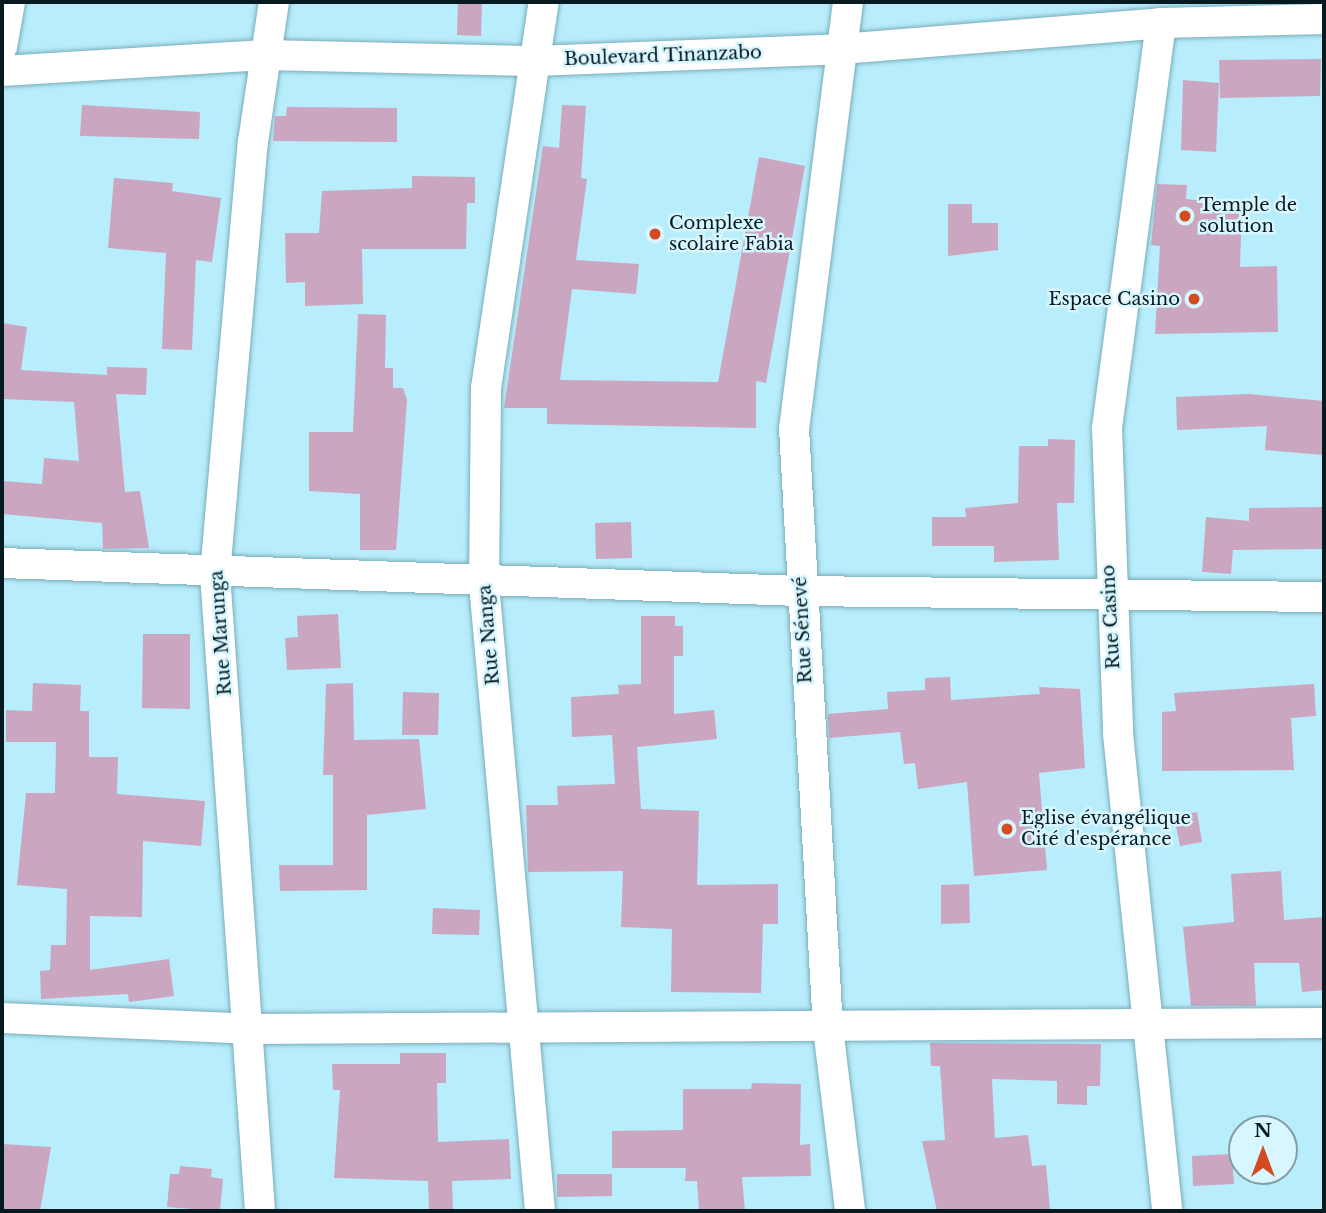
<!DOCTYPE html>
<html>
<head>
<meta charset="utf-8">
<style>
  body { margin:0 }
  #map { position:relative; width:1326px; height:1213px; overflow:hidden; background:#b8edfb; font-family:"Libre Baskerville",serif }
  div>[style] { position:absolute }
  .building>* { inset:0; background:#cba6c1 }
  .roads { filter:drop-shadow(0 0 2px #7aadbb) drop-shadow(0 0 2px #7aadbb) }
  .minor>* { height:30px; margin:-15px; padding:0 15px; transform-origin:15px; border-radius:15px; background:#fff }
  .dots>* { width:19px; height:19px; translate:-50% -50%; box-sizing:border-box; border:4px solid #d7f6ff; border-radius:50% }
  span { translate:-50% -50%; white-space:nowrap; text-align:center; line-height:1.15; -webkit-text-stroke:5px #d7f6ff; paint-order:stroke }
  .street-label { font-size:18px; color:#061a1f }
  .poi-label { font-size:18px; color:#061a1f }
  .left { translate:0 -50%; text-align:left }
  .right { translate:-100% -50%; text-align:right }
  .frame { position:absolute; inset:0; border:4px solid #061a1f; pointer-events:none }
  .north { position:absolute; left:1228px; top:1115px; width:70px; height:70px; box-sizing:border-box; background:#d7f6ff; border:2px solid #839ea5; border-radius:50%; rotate:0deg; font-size:19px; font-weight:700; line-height:28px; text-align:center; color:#061a1f }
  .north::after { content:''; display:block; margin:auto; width:24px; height:32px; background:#d44b22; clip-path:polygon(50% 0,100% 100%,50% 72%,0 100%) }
</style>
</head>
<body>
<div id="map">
  <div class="building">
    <div style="clip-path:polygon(458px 2px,482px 2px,481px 36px,457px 35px)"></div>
    <div style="clip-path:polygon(1321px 59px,1320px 96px,1220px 98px,1219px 60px)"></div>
    <div style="clip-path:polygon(1183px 80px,1219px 83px,1216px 152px,1181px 150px)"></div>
    <div style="clip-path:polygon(82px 105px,200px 112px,199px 139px,80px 136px)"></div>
    <div style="clip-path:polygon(562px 105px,586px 106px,581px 178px,587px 179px,576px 260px,639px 264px,636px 294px,572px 289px,560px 380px,718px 382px,759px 157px,805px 166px,766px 383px,756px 381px,756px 428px,547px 424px,547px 408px,504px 408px,543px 146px,559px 148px)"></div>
    <div style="clip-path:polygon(287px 107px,397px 108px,397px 142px,273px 141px,275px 116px,286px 116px)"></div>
    <div style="clip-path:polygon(412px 176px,475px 177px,475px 203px,467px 203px,466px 249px,362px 249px,363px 304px,305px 306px,305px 282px,286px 283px,285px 233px,319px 233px,322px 191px,412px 188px)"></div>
    <div style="clip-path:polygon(114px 178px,173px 183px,172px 191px,221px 198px,212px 262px,196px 260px,192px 350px,162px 349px,166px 253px,108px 248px)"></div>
    <div style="clip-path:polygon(1157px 184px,1187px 185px,1186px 199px,1242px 205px,1240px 267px,1277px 266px,1278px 332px,1155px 334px,1160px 246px,1151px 245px)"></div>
    <div style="clip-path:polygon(948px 204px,972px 204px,972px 223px,998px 223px,998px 250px,948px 256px)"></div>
    <div style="clip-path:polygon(358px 314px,386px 315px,385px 368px,393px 368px,393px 388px,403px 388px,407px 400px,396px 550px,360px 550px,360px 494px,309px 491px,309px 432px,353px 432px)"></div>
    <div style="clip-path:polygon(2px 323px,27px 327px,21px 370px,107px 375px,107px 367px,147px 368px,146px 395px,116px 394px,125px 492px,140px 491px,149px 548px,103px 549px,102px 523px,2px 514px,2px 481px,42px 484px,44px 458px,79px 461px,74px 402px,2px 399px)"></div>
    <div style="clip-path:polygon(1249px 394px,1324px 401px,1324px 455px,1265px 450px,1267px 426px,1177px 430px,1176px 397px)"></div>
    <div style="clip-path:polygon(1048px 439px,1075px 440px,1074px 503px,1057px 503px,1059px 560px,994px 562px,994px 546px,932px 546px,932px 517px,966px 517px,965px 508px,1018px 503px,1019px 446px,1048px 446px)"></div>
    <div style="clip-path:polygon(1324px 507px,1324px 549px,1233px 550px,1231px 574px,1202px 572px,1206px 517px,1249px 521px,1249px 508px)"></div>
    <div style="clip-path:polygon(631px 522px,632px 558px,596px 559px,595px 523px)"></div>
    <div style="clip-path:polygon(338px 614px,341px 668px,287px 670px,285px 638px,298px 637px,297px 616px)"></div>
    <div style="clip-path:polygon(641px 616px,675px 616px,675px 626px,683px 626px,683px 656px,674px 656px,674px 714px,714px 710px,717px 739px,637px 747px,641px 809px,699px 811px,697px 885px,778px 884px,778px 924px,763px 924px,761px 993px,671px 992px,672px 929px,621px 927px,623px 871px,528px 872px,526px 805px,558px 805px,557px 786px,615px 784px,612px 735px,572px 737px,571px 697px,619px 694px,618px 685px,641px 684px)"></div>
    <div style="clip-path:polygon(143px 634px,190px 634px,190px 709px,142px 708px)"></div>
    <div style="clip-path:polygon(950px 677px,951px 700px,1040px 694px,1039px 687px,1080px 689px,1085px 768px,1039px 773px,1047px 870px,974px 876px,967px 782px,918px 789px,915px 763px,904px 764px,900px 732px,829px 738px,828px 714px,888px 709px,887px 692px,925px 690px,925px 678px)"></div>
    <div style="clip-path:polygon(33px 683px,81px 685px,80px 711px,89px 711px,89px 757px,118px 757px,117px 794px,205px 801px,201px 846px,143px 841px,142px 917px,90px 916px,90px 970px,169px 959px,174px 996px,129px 1002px,128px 994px,41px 999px,40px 971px,50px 970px,51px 945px,66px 945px,67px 889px,17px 885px,26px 793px,55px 793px,56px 742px,6px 742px,6px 710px,32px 711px)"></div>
    <div style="clip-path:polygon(353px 683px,354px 740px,419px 739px,426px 809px,367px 815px,367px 890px,280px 891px,279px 865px,333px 865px,333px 775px,323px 775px,326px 684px)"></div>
    <div style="clip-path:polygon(1314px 684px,1316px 716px,1291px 718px,1294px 770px,1162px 771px,1162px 712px,1176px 711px,1174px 693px)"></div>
    <div style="clip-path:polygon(403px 692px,439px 693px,438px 735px,402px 735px)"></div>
    <div style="clip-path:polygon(1197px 812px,1202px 842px,1180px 846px,1174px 816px)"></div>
    <div style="clip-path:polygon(1281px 871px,1284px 920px,1324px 917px,1324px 990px,1302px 992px,1299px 963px,1254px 963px,1256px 1006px,1191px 1006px,1183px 927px,1234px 922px,1231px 874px)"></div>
    <div style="clip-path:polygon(969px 884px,970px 923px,941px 924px,941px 885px)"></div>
    <div style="clip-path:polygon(433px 908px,480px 910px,479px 935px,432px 934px)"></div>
    <div style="clip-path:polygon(930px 1043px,1101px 1044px,1100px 1086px,1087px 1086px,1087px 1105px,1057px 1104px,1057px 1081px,992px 1079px,995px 1138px,1028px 1135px,1032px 1166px,1046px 1165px,1050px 1210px,937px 1211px,922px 1141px,945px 1140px,940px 1066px,931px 1066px)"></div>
    <div style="clip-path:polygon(400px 1053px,446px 1053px,446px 1083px,437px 1083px,438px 1142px,509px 1139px,511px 1179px,452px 1181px,453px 1211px,429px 1211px,428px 1181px,334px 1178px,340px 1090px,333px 1090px,332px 1064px,400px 1064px)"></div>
    <div style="clip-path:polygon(752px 1083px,801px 1084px,800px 1145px,810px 1144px,811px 1176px,742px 1177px,745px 1211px,699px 1211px,697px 1181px,685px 1181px,686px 1168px,612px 1168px,612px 1131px,683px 1130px,683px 1089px,751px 1089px)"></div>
    <div style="clip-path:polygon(2px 1144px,51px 1147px,40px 1211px,2px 1211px)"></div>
    <div style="clip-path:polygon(1232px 1154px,1234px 1184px,1193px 1186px,1192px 1156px)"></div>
    <div style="clip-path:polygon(180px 1166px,212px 1169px,211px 1177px,223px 1179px,220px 1211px,167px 1207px,170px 1174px,179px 1174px)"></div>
    <div style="clip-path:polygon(557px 1174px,612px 1174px,612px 1196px,557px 1197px)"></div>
  </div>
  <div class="roads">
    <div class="minor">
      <div style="left:848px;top:2px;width:429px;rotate:97.2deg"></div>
      <div style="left:794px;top:428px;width:601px;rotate:86.76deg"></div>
      <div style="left:828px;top:1028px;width:184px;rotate:83.1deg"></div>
      <div style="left:1161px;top:23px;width:409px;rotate:97.6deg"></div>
      <div style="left:1107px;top:428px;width:306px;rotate:87.9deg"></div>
      <div style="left:1118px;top:734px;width:480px;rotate:84.1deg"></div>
      <div style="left:2px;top:47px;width:46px;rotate:-79.9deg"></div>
      <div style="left:2px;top:71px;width:263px;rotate:-3.5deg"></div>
      <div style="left:265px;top:55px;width:270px;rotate:1.3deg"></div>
      <div style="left:535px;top:61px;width:306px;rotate:-2.2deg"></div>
      <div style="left:841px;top:49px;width:321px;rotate:-4.6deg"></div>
      <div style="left:1161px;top:23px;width:163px;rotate:-1.4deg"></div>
      <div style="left:2px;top:563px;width:798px;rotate:2.01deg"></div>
      <div style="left:800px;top:591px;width:524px;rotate:0.66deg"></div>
      <div style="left:2px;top:1018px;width:248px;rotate:2.5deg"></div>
      <div style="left:250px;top:1029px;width:1074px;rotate:-0.32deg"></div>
      <div style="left:260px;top:1211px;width:639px;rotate:-94.04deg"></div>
      <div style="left:215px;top:574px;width:434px;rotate:-85deg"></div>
      <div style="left:253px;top:142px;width:142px;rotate:-81.5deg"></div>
      <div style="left:540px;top:1211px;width:630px;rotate:-95.1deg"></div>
      <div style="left:484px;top:583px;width:195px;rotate:-89.4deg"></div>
      <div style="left:486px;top:388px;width:390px;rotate:-81.5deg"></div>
    </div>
  </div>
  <div class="dots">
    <div style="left:1185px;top:216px;background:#d44b22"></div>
    <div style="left:655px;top:234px;background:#d44b22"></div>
    <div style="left:1194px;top:299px;background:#d44b22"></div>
    <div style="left:1007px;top:829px;background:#d44b22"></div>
  </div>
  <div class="street-label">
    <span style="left:663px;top:56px;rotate:-2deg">Boulevard Tinanzabo</span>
    <span style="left:1111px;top:617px;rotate:-93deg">Rue Casino</span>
    <span style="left:803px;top:630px;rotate:-93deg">Rue Sénevé</span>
    <span style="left:221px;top:633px;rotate:-94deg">Rue Marunga</span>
    <span style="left:489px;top:635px;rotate:-95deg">Rue Nanga</span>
  </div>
  <div class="poi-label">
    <span class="left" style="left:1199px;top:216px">Temple de<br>solution</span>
    <span class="left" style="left:669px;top:234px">Complexe<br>scolaire Fabia</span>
    <span class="right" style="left:1180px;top:299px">Espace Casino</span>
    <span class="left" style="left:1021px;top:829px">Eglise évangélique<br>Cité d'espérance</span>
  </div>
  <div class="frame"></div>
  <div class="north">N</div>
</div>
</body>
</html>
